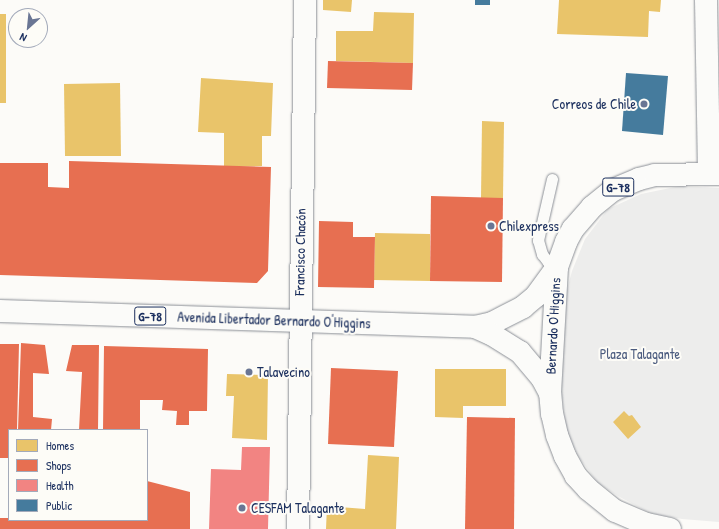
<!DOCTYPE html>
<html>
<head>
<meta charset="utf-8">
<style>
  body { margin:0 }
  #map { position:relative; width:719px; height:529px; overflow:hidden; background:#fcfbf8; font-family:"Patrick Hand",sans-serif }
  div>[style] { position:absolute }
  .green>* { inset:0; background:#ededec }
  .homes>* { inset:0; background:#e9c46a }
  .shops>* { inset:0; background:#e76f51 }
  .health>* { inset:0; background:#f28482 }
  .public>* { inset:0; background:#457b9d }
  .roads { filter:drop-shadow(0 0 1px #8c9097) drop-shadow(0 0 1px #8c9097) }
  .lane>* { height:11px; margin:-5.5px; padding:0 5.5px; transform-origin:5.5px; border-radius:5.5px; background:#fbfbf9 }
  .secondary>* { height:22px; margin:-11px; padding:0 11px; transform-origin:11px; border-radius:11px; background:#fbfbf9 }
  .primary>* { height:22px; margin:-11px; padding:0 11px; transform-origin:11px; border-radius:11px; background:#fbfbf9 }
  .dots>* { width:11px; height:11px; translate:-50% -50%; box-sizing:border-box; border:2px solid #fdfcf7; border-radius:50% }
  span { translate:-50% -50%; white-space:nowrap; text-align:center; line-height:1.15; -webkit-text-stroke:4px #fdfcf7; paint-order:stroke }
  .shield-label span { padding:1px 3px; background:#fdfcf7; border:1px solid; border-radius:3px; -webkit-text-stroke-width:0 }
  .shield-label { font-size:13px; color:#1b2f5e; font-weight:700 }
  .poi-label { font-size:14px; color:#1b2f5e }
  .right { translate:-100% -50%; text-align:right }
  .left { translate:0 -50%; text-align:left }
  .street-label { font-size:14px; color:#1b2f5e }
  .park-label { font-size:14px; color:#4c5c7f }
  .legend { position:absolute; left:8px; top:429px; width:140px; height:92px; box-sizing:border-box; background:#fdfcf7; border:1px solid #a3aaba; margin:0; padding:5px 7px; list-style:none; font-size:12px; color:#1b2f5e }
  .legend li { display:flex; align-items:center; gap:8px; height:20px }
  .legend b { width:20px; border:1px solid #a3aaba }
  .north { position:absolute; left:8px; top:8px; width:40px; height:40px; box-sizing:border-box; background:#fdfcf7; border:1px solid #a3aaba; border-radius:50%; rotate:207deg; font-size:11px; font-weight:700; line-height:16px; text-align:center; color:#1b2f5e }
  .north::after { content:''; display:block; margin:auto; width:14px; height:18px; background:#6a7694; clip-path:polygon(50% 0,100% 100%,50% 72%,0 100%) }
</style>
</head>
<body>
<div id="map">
  <div class="green">
    <div style="clip-path:polygon(680px 186px,719px 188px,719px 522px,682px 519px,650px 513px,618px 496px,598px 483px,578px 456px,566px 430px,561px 386px,563px 305px,572px 271px,585px 239px,608px 209px,641px 194px)"></div>
  </div>
  <div class="homes">
    <div style="clip-path:polygon(323px 0,352px 0,351px 12px,323px 10px)"></div>
    <div style="clip-path:polygon(559px 0,661px 0,660px 12px,649px 11px,648px 37px,557px 34px)"></div>
    <div style="clip-path:polygon(374px 12px,414px 13px,413px 63px,336px 61px,336px 31px,373px 31px)"></div>
    <div style="clip-path:polygon(0 14px,6px 14px,6px 103px,0 103px)"></div>
    <div style="clip-path:polygon(201px 78px,273px 83px,271px 136px,262px 136px,262px 166px,224px 167px,224px 133px,198px 132px)"></div>
    <div style="clip-path:polygon(120px 83px,121px 156px,65px 156px,64px 84px)"></div>
    <div style="clip-path:polygon(482px 121px,504px 122px,503px 198px,481px 198px)"></div>
    <div style="clip-path:polygon(375px 233px,430px 234px,430px 281px,374px 280px)"></div>
    <div style="clip-path:polygon(435px 369px,506px 369px,506px 406px,463px 406px,463px 418px,435px 417px)"></div>
    <div style="clip-path:polygon(227px 374px,268px 375px,267px 440px,232px 438px,234px 396px,226px 396px)"></div>
    <div style="clip-path:polygon(624px 411px,629px 416px,632px 415px,641px 427px,628px 439px,613px 422px)"></div>
    <div style="clip-path:polygon(368px 455px,399px 457px,396px 529px,326px 529px,327px 506px,365px 509px)"></div>
  </div>
  <div class="shops">
    <div style="clip-path:polygon(328px 61px,413px 63px,412px 90px,327px 88px)"></div>
    <div style="clip-path:polygon(69px 161px,271px 167px,268px 271px,257px 283px,0 275px,0 163px,48px 163px,48px 187px,69px 188px)"></div>
    <div style="clip-path:polygon(431px 196px,503px 198px,502px 282px,430px 281px)"></div>
    <div style="clip-path:polygon(319px 221px,353px 222px,353px 237px,375px 237px,374px 288px,318px 287px)"></div>
    <div style="clip-path:polygon(21px 343px,45px 345px,49px 374px,33px 373px,33px 417px,52px 419px,51px 430px,18px 430px)"></div>
    <div style="clip-path:polygon(0 344px,19px 344px,17px 430px,9px 430px,9px 458px,0 458px)"></div>
    <div style="clip-path:polygon(72px 345px,99px 345px,98px 430px,79px 430px,82px 372px,66px 371px)"></div>
    <div style="clip-path:polygon(104px 346px,208px 349px,207px 411px,189px 411px,189px 425px,176px 425px,177px 411px,162px 410px,163px 400px,140px 400px,140px 430px,103px 430px)"></div>
    <div style="clip-path:polygon(331px 368px,398px 371px,394px 447px,328px 444px)"></div>
    <div style="clip-path:polygon(467px 417px,515px 418px,514px 529px,465px 529px)"></div>
    <div style="clip-path:polygon(147px 481px,190px 492px,190px 529px,0 529px,0 518px,9px 518px,9px 520px,147px 520px)"></div>
  </div>
  <div class="health">
    <div style="clip-path:polygon(242px 447px,270px 447px,268px 529px,209px 529px,211px 469px,241px 470px)"></div>
  </div>
  <div class="public">
    <div style="clip-path:polygon(475px 0,490px 0,490px 5px,475px 5px)"></div>
    <div style="clip-path:polygon(626px 73px,668px 76px,663px 135px,622px 131px)"></div>
  </div>
  <div class="roads">
    <div class="lane">
      <div style="left:552px;top:179px;width:63px;rotate:102.9deg"></div>
      <div style="left:538px;top:240px;width:15px;rotate:74deg"></div>
      <div style="left:542px;top:254px;width:10px;rotate:53deg"></div>
      <div style="left:548px;top:262px;width:10px;rotate:29deg"></div>
    </div>
    <div class="secondary">
      <div style="left:298px;top:529px;width:529px;rotate:-89.24deg"></div>
    </div>
    <div class="primary">
      <div style="left:706px;top:0;width:174px;rotate:89deg"></div>
      <div style="left:0;top:311px;width:475px;rotate:1.9deg"></div>
      <div style="left:475px;top:327px;width:17px;rotate:-13deg"></div>
      <div style="left:492px;top:323px;width:35px;rotate:-27deg"></div>
      <div style="left:523px;top:307px;width:17px;rotate:-40deg"></div>
      <div style="left:536px;top:296px;width:36px;rotate:-54deg"></div>
      <div style="left:475px;top:327px;width:17px;rotate:24deg"></div>
      <div style="left:491px;top:334px;width:34px;rotate:32deg"></div>
      <div style="left:520px;top:352px;width:34px;rotate:50deg"></div>
      <div style="left:542px;top:378px;width:17px;rotate:62deg"></div>
      <div style="left:670px;top:529px;width:25px;rotate:-168deg"></div>
      <div style="left:646px;top:524px;width:34px;rotate:-157deg"></div>
      <div style="left:615px;top:511px;width:35px;rotate:-141deg"></div>
      <div style="left:588px;top:489px;width:18px;rotate:-133deg"></div>
      <div style="left:576px;top:476px;width:23px;rotate:-119deg"></div>
      <div style="left:565px;top:456px;width:22px;rotate:-111deg"></div>
      <div style="left:557px;top:435px;width:22px;rotate:-103deg"></div>
      <div style="left:552px;top:414px;width:21px;rotate:-95deg"></div>
      <div style="left:550px;top:393px;width:126px;rotate:-86.8deg"></div>
      <div style="left:557px;top:267px;width:27px;rotate:-70deg"></div>
      <div style="left:566px;top:242px;width:15px;rotate:-62deg"></div>
      <div style="left:573px;top:229px;width:29px;rotate:-49deg"></div>
      <div style="left:592px;top:207px;width:27px;rotate:-39deg"></div>
      <div style="left:613px;top:190px;width:28px;rotate:-23deg"></div>
      <div style="left:639px;top:179px;width:16px;rotate:-14deg"></div>
      <div style="left:655px;top:175px;width:64px;rotate:-0.9deg"></div>
    </div>
  </div>
  <div class="dots">
    <div style="left:644px;top:104px;background:#6a7694"></div>
    <div style="left:491px;top:226px;background:#6a7694"></div>
    <div style="left:249px;top:372px;background:#6a7694"></div>
    <div style="left:242px;top:508px;background:#6a7694"></div>
  </div>
  <div class="shield-label">
    <span style="left:618px;top:187px">G-78</span>
    <span style="left:150px;top:316px">G-78</span>
  </div>
  <div class="poi-label">
    <span class="right" style="left:636px;top:104px">Correos de Chile</span>
    <span class="left" style="left:499px;top:226px">Chilexpress</span>
    <span class="left" style="left:257px;top:372px">Talavecino</span>
    <span class="left" style="left:251px;top:508px">CESFAM Talagante</span>
  </div>
  <div class="street-label">
    <span style="left:300px;top:252px;rotate:-89deg">Francisco Chacón</span>
    <span style="left:274px;top:320px;rotate:2deg">Avenida Libertador Bernardo O'Higgins</span>
    <span style="left:553px;top:326px;rotate:-87deg">Bernardo O'Higgins</span>
  </div>
  <div class="park-label">
    <span style="left:640px;top:354px">Plaza Talagante</span>
  </div>
  <ul class="legend">
  <li><b style="height:11px;background:#e9c46a"></b>Homes</li>
  <li><b style="height:11px;background:#e76f51"></b>Shops</li>
  <li><b style="height:11px;background:#f28482"></b>Health</li>
  <li><b style="height:11px;background:#457b9d"></b>Public</li>
  </ul>
  <div class="north">N</div>
</div>
</body>
</html>
